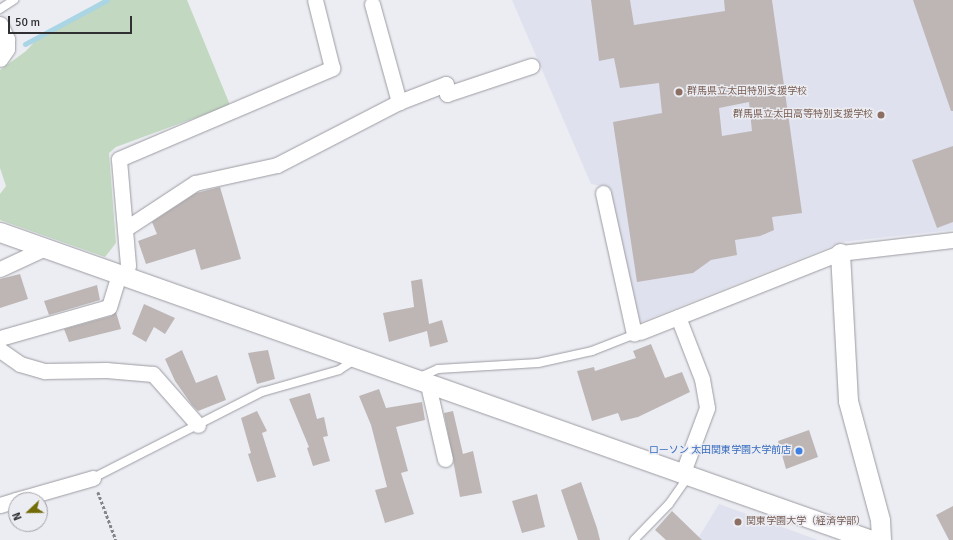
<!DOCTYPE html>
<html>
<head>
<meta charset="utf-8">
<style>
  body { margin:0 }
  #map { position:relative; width:953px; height:540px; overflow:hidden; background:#ecedf3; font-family:Signika,"Noto Sans JP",sans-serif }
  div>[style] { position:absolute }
  .built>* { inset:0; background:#dfe1ee }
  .green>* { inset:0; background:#c2d8c0 }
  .stream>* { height:5px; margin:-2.5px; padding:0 2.5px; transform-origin:2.5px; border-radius:2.5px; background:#a9d5e4 }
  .building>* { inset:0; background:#bdb6b5 }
  .path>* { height:2.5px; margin-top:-1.25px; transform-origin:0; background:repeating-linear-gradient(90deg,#858589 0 3px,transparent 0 5px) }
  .roads { filter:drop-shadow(0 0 1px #9b9ba1) drop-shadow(0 0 1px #9b9ba1) }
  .service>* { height:8px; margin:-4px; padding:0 4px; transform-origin:4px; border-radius:4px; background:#fff }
  .minor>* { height:15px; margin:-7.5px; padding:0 7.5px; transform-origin:7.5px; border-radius:7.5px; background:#fff }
  .tertiary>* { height:19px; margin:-9.5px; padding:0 9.5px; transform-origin:9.5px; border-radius:9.5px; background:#fff }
  .dots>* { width:11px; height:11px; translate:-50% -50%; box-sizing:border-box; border:2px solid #ecedf3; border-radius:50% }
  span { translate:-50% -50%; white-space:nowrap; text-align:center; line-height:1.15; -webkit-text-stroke:3px #ecedf3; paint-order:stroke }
  .education-label { font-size:10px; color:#785e54 }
  .left { translate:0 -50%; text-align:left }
  .right { translate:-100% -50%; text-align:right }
  .shop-label { font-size:10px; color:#366cbe }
  .north { position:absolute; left:8px; top:492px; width:40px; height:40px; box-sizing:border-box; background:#ecedf3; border:1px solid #a1a1a6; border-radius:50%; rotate:248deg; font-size:11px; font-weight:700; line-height:16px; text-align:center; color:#303032 }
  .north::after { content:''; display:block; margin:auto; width:14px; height:18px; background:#726b07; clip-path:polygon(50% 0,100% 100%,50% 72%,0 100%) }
  .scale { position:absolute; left:8px; top:16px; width:124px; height:18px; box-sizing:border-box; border:2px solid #303032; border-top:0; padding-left:5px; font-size:12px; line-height:14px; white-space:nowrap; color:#303032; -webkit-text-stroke:3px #ecedf3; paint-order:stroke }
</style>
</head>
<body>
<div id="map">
  <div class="built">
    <div style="clip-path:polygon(512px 0,953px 0,953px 230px,842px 242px,631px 326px,601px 186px,591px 184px)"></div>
    <div style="clip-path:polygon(719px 504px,818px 540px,697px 540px)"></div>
  </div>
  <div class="green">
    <div style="clip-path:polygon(103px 0,187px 0,230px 105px,116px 147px,109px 153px,116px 243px,105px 257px,0 220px,0 194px,6px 186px,0 168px,0 70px,26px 51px,40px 36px)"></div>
  </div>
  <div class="stream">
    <div style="left:25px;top:44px;width:93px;rotate:-28.2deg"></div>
  </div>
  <div class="building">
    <div style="clip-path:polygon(evenodd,591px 0,630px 0,634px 25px,725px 11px,724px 0,772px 0,802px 213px,772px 217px,774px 230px,760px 236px,735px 240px,737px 255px,711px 260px,693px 273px,637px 282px,613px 122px,662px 113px,659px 83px,620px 88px,614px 58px,599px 61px,591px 0,749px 102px,752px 131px,722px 136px,719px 108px,749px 102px)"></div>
    <div style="clip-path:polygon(913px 0,953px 0,953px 111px,951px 111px)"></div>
    <div style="clip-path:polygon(953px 146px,953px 222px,937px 228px,912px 160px)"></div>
    <div style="clip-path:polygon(220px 187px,241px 259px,201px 270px,195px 249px,146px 264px,138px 241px,157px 234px,152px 222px,196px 193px)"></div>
    <div style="clip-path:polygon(20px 274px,28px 299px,0 308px,0 279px)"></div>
    <div style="clip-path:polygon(422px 279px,429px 324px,442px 320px,448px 342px,430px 347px,427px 331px,389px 342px,383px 313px,414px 307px,411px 281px)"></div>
    <div style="clip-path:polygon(97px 285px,100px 300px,49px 315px,44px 301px)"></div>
    <div style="clip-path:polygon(144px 304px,175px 318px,165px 334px,154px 327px,146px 342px,132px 334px)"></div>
    <div style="clip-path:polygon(116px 312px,121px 329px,69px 342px,64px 329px,111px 316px)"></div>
    <div style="clip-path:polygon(651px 344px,665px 378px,682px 372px,690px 392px,638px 417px,621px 421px,618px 413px,592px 421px,577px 371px,594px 367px,595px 371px,636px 358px,633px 351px)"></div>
    <div style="clip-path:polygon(182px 350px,196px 383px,217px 375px,226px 400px,198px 411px,192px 405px,175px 381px,165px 359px)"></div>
    <div style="clip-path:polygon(268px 350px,275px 379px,257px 384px,248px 353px)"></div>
    <div style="clip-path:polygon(379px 389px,386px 408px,422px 402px,425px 420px,396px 427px,408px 471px,401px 473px,414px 514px,385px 523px,375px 490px,387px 487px,371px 425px,359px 396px)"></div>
    <div style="clip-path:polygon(310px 393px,317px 419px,324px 417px,328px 436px,323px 437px,330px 461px,313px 466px,307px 448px,309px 447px,289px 399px)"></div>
    <div style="clip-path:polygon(257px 411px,267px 431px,262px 433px,276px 477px,257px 482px,248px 454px,251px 453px,241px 418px)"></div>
    <div style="clip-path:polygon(453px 411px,463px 454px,473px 451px,482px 493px,460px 497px,444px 413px)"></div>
    <div style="clip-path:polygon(809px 430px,818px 457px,786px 469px,778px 441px)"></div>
    <div style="clip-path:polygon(581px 482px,597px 528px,600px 540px,578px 540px,561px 490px)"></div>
    <div style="clip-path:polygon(537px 494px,545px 527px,522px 533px,512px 501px)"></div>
    <div style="clip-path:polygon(953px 506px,953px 540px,949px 540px,936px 515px)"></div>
    <div style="clip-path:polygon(672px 511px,702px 540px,666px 540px,655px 530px)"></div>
  </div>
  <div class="path">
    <div style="left:98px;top:492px;width:51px;rotate:69.4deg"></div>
  </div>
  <div class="roads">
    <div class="service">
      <div style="left:0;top:9px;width:17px;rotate:-33deg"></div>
      <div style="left:420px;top:377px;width:20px;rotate:-24deg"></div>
      <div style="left:438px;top:369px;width:100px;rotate:-3.4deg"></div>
      <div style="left:538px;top:363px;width:55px;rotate:-12.5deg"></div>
      <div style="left:592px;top:351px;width:49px;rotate:-21.4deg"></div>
      <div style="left:93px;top:478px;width:190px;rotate:-27deg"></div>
      <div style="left:262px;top:392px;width:80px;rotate:-15.9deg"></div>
      <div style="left:339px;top:370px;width:20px;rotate:-33deg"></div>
      <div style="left:634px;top:540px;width:50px;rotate:-45.8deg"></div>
      <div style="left:669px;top:504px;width:33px;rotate:-55deg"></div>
    </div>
    <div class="minor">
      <div style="left:372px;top:4px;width:102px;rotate:74.6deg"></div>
      <div style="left:0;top:24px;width:17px;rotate:65deg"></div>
      <div style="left:7px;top:39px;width:10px;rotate:90deg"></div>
      <div style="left:7px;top:49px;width:12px;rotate:125deg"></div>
      <div style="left:603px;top:193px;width:144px;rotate:77.6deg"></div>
      <div style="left:125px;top:229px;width:84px;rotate:-33.3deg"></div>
      <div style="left:195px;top:183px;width:84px;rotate:-12.4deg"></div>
      <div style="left:277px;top:165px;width:137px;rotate:-27.3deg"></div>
      <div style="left:399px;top:102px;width:50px;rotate:-21deg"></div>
      <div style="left:446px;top:84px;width:10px;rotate:84deg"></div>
      <div style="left:447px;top:94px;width:89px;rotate:-18.4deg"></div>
      <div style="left:0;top:269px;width:50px;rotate:-25deg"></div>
      <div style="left:126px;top:277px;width:12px;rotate:-81deg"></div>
      <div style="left:128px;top:265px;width:106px;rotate:-94.9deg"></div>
      <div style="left:119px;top:159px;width:232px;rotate:-23.1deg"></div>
      <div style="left:332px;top:68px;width:70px;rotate:-104deg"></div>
      <div style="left:678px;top:317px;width:66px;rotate:68.8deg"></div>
      <div style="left:702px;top:379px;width:29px;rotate:80deg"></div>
      <div style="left:707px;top:408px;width:72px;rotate:110.5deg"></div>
      <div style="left:640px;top:332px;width:215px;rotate:-21.6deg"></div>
      <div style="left:840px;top:253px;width:114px;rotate:-6.6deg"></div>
      <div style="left:0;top:338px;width:113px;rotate:-15.9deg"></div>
      <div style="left:109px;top:307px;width:34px;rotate:-73deg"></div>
      <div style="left:0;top:350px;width:24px;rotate:35deg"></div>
      <div style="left:20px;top:364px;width:26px;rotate:16deg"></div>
      <div style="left:45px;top:371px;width:61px;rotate:-0.9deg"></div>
      <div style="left:106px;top:370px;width:47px;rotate:4.9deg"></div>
      <div style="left:153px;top:374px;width:68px;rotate:48.6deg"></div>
      <div style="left:428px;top:385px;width:76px;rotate:77.1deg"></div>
      <div style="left:16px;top:500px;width:80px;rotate:-15.9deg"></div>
      <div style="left:0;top:505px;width:17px;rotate:-17deg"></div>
    </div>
    <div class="tertiary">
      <div style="left:0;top:232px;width:924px;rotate:19.47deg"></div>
      <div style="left:840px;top:253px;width:148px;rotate:86.9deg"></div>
      <div style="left:848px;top:401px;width:123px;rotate:74.9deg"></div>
      <div style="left:880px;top:520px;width:20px;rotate:87deg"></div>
    </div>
  </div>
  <div class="dots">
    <div style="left:679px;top:92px;background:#8d6e63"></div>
    <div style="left:881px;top:115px;background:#8d6e63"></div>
    <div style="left:799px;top:451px;background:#3f7fe0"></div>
    <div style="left:738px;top:522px;background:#8d6e63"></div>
  </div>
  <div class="education-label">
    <span class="left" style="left:687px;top:92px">群馬県立太田特別支援学校</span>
    <span class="right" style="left:873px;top:115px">群馬県立太田高等特別支援学校</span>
    <span class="left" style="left:746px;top:522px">関東学園大学（経済学部）</span>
  </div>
  <div class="shop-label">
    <span class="right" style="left:791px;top:451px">ローソン 太田関東学園大学前店</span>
  </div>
  <div class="north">N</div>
  <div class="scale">50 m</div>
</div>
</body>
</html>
